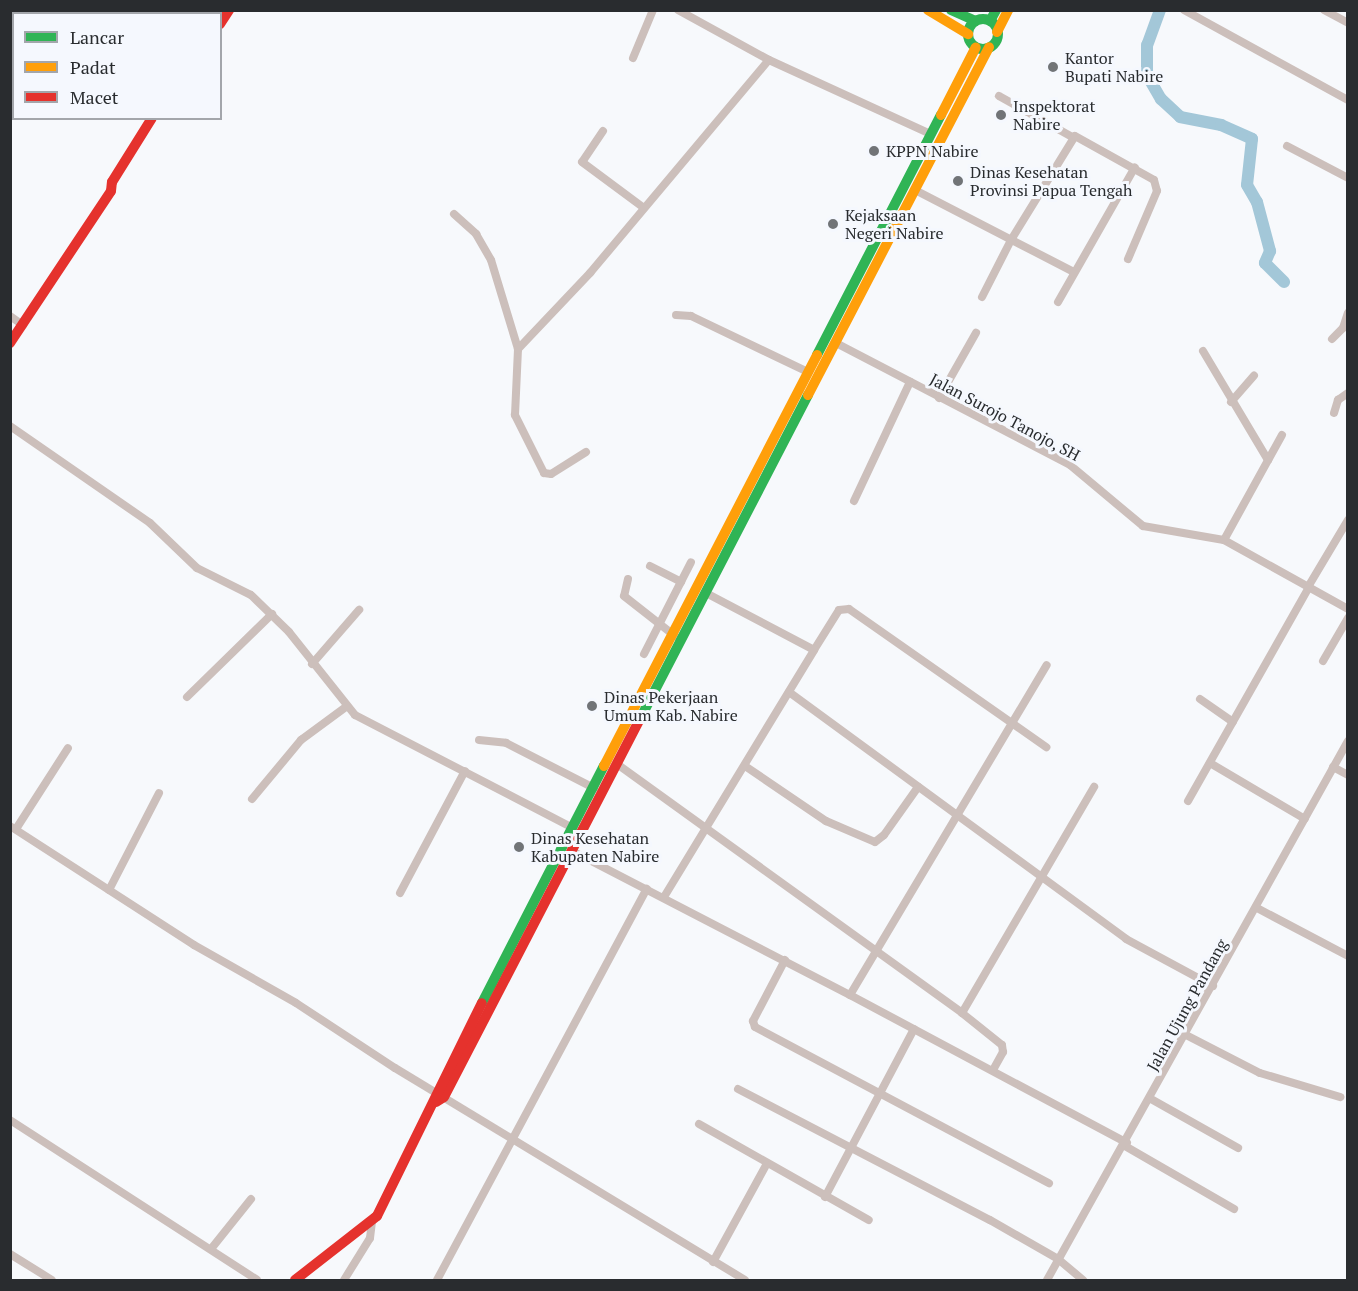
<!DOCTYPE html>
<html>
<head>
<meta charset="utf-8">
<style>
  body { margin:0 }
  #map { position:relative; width:1358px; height:1291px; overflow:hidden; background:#f7f9fc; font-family:"PT Serif",serif }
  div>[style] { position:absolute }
  .river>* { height:12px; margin:-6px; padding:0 6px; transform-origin:6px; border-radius:6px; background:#a3c7d8 }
  .street>* { height:8px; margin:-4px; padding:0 4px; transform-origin:4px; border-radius:4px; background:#ccbfbb }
  .fast>* { height:10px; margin:-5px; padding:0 5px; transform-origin:5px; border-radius:5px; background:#30b455 }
  .fast>.ring { margin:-5px; padding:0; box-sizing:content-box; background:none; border:10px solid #30b455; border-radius:50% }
  .slow>* { height:10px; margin:-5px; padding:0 5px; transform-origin:5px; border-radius:5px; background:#ff9f0a }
  .jam>* { height:10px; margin:-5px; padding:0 5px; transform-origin:5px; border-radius:5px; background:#e5322d }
  .dots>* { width:16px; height:16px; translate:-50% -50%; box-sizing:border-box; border:3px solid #f5f8fe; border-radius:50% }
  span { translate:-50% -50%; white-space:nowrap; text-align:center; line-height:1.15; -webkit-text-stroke:6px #f5f8fe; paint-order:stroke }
  .poi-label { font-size:16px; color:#292c2f }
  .left { translate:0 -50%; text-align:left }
  .street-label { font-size:16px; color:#292c2f }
  .frame { position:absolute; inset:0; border:12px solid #292c2f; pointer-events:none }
  .legend { position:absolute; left:12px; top:12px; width:210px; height:108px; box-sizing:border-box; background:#f5f8fe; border:2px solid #a3a6ab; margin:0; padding:8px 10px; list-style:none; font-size:18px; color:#292c2f }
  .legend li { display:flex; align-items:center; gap:12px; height:30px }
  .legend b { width:30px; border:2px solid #a3a6ab }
</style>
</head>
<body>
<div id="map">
  <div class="river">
    <div style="left:1160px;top:10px;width:37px;rotate:110deg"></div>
    <div style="left:1147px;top:45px;width:30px;rotate:90deg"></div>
    <div style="left:1147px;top:75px;width:28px;rotate:60deg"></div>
    <div style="left:1161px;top:99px;width:26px;rotate:43deg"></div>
    <div style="left:1180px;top:117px;width:42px;rotate:11deg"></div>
    <div style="left:1221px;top:125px;width:34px;rotate:24deg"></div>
    <div style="left:1252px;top:139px;width:46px;rotate:96.2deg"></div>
    <div style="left:1247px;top:185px;width:20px;rotate:60deg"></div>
    <div style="left:1257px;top:202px;width:51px;rotate:75.1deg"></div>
    <div style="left:1270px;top:251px;width:13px;rotate:113deg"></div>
    <div style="left:1265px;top:263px;width:27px;rotate:45deg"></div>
  </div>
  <div class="street">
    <div style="left:678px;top:10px;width:104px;rotate:28.8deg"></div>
    <div style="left:769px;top:60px;width:178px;rotate:24.6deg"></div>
    <div style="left:1184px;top:10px;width:187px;rotate:28.8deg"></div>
    <div style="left:1324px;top:10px;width:27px;rotate:28deg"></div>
    <div style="left:633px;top:58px;width:52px;rotate:-67.4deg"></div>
    <div style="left:999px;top:96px;width:84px;rotate:29.3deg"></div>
    <div style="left:603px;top:131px;width:37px;rotate:124deg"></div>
    <div style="left:582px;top:162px;width:77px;rotate:36.6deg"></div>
    <div style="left:1287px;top:146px;width:69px;rotate:27.7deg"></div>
    <div style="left:915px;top:190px;width:179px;rotate:27.3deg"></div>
    <div style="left:454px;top:214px;width:30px;rotate:42deg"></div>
    <div style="left:476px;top:234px;width:30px;rotate:60deg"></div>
    <div style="left:491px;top:260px;width:93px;rotate:73.1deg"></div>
    <div style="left:982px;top:297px;width:64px;rotate:-63deg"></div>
    <div style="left:1011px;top:240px;width:122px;rotate:-58.4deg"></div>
    <div style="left:1075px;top:136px;width:90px;rotate:29.1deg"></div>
    <div style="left:1154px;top:180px;width:11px;rotate:75deg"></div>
    <div style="left:1157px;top:191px;width:74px;rotate:113.1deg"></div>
    <div style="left:1058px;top:302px;width:155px;rotate:-60.3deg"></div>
    <div style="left:676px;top:315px;width:15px;rotate:4deg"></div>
    <div style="left:691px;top:316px;width:130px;rotate:25.6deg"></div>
    <div style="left:10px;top:316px;width:16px;rotate:35deg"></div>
    <div style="left:1332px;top:339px;width:16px;rotate:-45deg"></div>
    <div style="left:1343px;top:328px;width:16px;rotate:-72deg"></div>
    <div style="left:836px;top:343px;width:264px;rotate:27.5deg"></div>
    <div style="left:1070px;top:465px;width:95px;rotate:39.9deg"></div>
    <div style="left:1143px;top:526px;width:82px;rotate:9.8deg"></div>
    <div style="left:1224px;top:540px;width:142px;rotate:29.1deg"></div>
    <div style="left:1203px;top:351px;width:127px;rotate:59.2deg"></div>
    <div style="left:939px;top:398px;width:75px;rotate:-60.4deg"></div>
    <div style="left:1231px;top:402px;width:35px;rotate:-49deg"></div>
    <div style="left:1334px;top:413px;width:14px;rotate:-73deg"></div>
    <div style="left:1338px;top:400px;width:12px;rotate:-35deg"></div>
    <div style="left:10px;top:426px;width:170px;rotate:34.7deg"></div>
    <div style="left:150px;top:523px;width:65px;rotate:43.8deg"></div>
    <div style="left:197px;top:568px;width:60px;rotate:26.6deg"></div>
    <div style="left:251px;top:595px;width:53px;rotate:44.2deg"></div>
    <div style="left:289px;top:632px;width:106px;rotate:51.5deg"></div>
    <div style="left:355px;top:715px;width:246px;rotate:27.4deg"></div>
    <div style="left:586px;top:452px;width:41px;rotate:147.8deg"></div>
    <div style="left:551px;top:474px;width:7px;rotate:-172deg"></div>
    <div style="left:544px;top:473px;width:65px;rotate:-116.6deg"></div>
    <div style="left:515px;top:415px;width:66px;rotate:-87.4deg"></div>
    <div style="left:518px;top:349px;width:105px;rotate:-46.5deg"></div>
    <div style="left:590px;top:273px;width:278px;rotate:-50deg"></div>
    <div style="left:854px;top:501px;width:132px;rotate:-64.8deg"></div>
    <div style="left:1224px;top:540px;width:120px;rotate:-61.1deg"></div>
    <div style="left:650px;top:566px;width:35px;rotate:27deg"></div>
    <div style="left:628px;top:579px;width:17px;rotate:103deg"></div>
    <div style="left:624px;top:596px;width:65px;rotate:38.1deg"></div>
    <div style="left:1308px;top:587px;width:78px;rotate:-59.2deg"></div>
    <div style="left:706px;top:593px;width:122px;rotate:27.8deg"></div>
    <div style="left:814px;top:650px;width:47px;rotate:-58deg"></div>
    <div style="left:839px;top:610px;width:10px;rotate:-6deg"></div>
    <div style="left:849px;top:609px;width:241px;rotate:35deg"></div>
    <div style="left:644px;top:654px;width:103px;rotate:-62.9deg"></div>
    <div style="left:1323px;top:661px;width:50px;rotate:-59.8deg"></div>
    <div style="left:312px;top:664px;width:72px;rotate:-49deg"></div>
    <div style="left:789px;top:692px;width:418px;rotate:36.2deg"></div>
    <div style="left:1126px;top:939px;width:99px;rotate:28.4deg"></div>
    <div style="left:187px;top:697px;width:119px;rotate:-44.3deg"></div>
    <div style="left:1200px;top:699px;width:40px;rotate:34.9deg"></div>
    <div style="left:479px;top:740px;width:27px;rotate:6deg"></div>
    <div style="left:506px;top:743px;width:99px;rotate:27.1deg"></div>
    <div style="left:1210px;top:763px;width:110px;rotate:30.5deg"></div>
    <div style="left:617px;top:764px;width:425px;rotate:35.8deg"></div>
    <div style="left:962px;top:1013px;width:262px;rotate:-59.7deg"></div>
    <div style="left:745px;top:766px;width:98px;rotate:34.2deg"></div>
    <div style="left:826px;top:821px;width:53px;rotate:23.2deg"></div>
    <div style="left:875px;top:842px;width:11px;rotate:-38deg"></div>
    <div style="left:884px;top:835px;width:59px;rotate:-54.7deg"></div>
    <div style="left:1333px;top:767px;width:17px;rotate:28deg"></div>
    <div style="left:252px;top:799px;width:77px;rotate:-50.3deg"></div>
    <div style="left:301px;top:740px;width:56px;rotate:-36.3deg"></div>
    <div style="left:1188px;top:801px;width:246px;rotate:-60.5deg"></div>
    <div style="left:10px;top:826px;width:219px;rotate:32.9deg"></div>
    <div style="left:194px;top:945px;width:117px;rotate:29.6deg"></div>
    <div style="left:296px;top:1003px;width:118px;rotate:33.3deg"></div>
    <div style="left:395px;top:1068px;width:409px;rotate:31.2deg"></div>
    <div style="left:16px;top:829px;width:96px;rotate:-57.3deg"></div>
    <div style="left:572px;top:851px;width:313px;rotate:27.4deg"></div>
    <div style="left:850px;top:995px;width:384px;rotate:-59.2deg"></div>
    <div style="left:109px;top:890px;width:109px;rotate:-62.7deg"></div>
    <div style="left:400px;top:893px;width:138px;rotate:-62deg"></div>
    <div style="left:664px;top:897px;width:289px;rotate:-58.7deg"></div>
    <div style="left:1257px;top:908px;width:103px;rotate:27.8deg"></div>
    <div style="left:785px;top:960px;width:69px;rotate:117.7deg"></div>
    <div style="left:753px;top:1021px;width:6px;rotate:72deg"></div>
    <div style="left:755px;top:1027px;width:333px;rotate:28deg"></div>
    <div style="left:850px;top:995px;width:314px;rotate:28.1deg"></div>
    <div style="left:962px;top:1013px;width:51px;rotate:38.7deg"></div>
    <div style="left:1002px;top:1045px;width:7px;rotate:82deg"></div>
    <div style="left:1003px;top:1052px;width:21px;rotate:119deg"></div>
    <div style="left:1186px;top:1035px;width:83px;rotate:27.2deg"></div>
    <div style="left:1260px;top:1073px;width:84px;rotate:16.7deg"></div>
    <div style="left:738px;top:1089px;width:284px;rotate:27.5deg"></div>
    <div style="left:990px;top:1220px;width:78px;rotate:29.8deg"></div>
    <div style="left:1058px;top:1259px;width:33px;rotate:40deg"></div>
    <div style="left:1151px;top:1099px;width:100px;rotate:29.4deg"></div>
    <div style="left:10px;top:1120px;width:294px;rotate:32.9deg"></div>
    <div style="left:699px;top:1124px;width:195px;rotate:29.5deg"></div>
    <div style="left:1125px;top:1146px;width:126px;rotate:30deg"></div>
    <div style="left:825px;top:1197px;width:190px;rotate:-62.1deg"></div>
    <div style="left:211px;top:1249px;width:64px;rotate:-51.3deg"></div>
    <div style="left:10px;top:1254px;width:49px;rotate:31.8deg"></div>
    <div style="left:713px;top:1262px;width:111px;rotate:-61.3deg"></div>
    <div style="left:344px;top:1280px;width:49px;rotate:-58.2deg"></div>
    <div style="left:370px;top:1238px;width:16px;rotate:-83deg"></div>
    <div style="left:437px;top:1280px;width:444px;rotate:-61.8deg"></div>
    <div style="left:1047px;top:1280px;width:617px;rotate:-60.82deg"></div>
  </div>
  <div class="fast">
    <div style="left:951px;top:10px;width:27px;rotate:24deg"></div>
    <div class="ring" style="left:968px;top:19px;width:20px;height:20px"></div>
    <div style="left:990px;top:21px;width:13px;rotate:-61deg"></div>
    <div style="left:817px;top:355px;width:270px;rotate:-62.7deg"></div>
    <div style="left:640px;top:719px;width:365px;rotate:-62.6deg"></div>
    <div style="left:482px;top:1003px;width:267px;rotate:-62.8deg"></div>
  </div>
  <div class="slow">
    <div style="left:928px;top:10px;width:47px;rotate:31deg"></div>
    <div style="left:997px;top:32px;width:25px;rotate:-63deg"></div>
    <div style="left:941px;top:115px;width:76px;rotate:-62.8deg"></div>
    <div style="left:808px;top:395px;width:392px;rotate:-62.5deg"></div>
    <div style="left:604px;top:766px;width:463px;rotate:-62.6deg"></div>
  </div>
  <div class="jam">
    <div style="left:220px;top:24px;width:17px;rotate:-57deg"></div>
    <div style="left:10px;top:343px;width:182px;rotate:-56.4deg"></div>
    <div style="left:111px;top:191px;width:9px;rotate:-84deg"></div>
    <div style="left:112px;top:182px;width:75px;rotate:-58deg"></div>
    <div style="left:436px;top:1102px;width:9px;rotate:-32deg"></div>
    <div style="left:444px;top:1097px;width:426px;rotate:-62.6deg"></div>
    <div style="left:295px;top:1280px;width:104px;rotate:-38deg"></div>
    <div style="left:377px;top:1216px;width:237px;rotate:-63.8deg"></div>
  </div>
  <div class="dots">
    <div style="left:1053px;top:67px;background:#717477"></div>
    <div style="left:1001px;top:115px;background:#717477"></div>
    <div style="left:874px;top:151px;background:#717477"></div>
    <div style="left:958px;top:181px;background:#717477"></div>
    <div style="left:833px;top:224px;background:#717477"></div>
    <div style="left:592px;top:706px;background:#717477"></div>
    <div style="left:519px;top:847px;background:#717477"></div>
  </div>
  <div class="poi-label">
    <span class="left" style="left:1065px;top:67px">Kantor<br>Bupati Nabire</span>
    <span class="left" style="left:1013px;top:115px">Inspektorat<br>Nabire</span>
    <span class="left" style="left:886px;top:151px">KPPN Nabire</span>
    <span class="left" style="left:970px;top:181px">Dinas Kesehatan<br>Provinsi Papua Tengah</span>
    <span class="left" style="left:845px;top:224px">Kejaksaan<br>Negeri Nabire</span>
    <span class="left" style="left:604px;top:706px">Dinas Pekerjaan<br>Umum Kab. Nabire</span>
    <span class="left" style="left:531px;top:847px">Dinas Kesehatan<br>Kabupaten Nabire</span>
  </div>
  <div class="street-label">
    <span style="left:1005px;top:417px;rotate:28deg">Jalan Surojo Tanojo, SH</span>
    <span style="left:1187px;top:1005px;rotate:-61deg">Jalan Ujung Pandang</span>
  </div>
  <div class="frame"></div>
  <ul class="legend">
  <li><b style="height:8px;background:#30b455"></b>Lancar</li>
  <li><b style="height:8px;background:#ff9f0a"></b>Padat</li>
  <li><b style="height:8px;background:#e5322d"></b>Macet</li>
  </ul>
</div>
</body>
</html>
